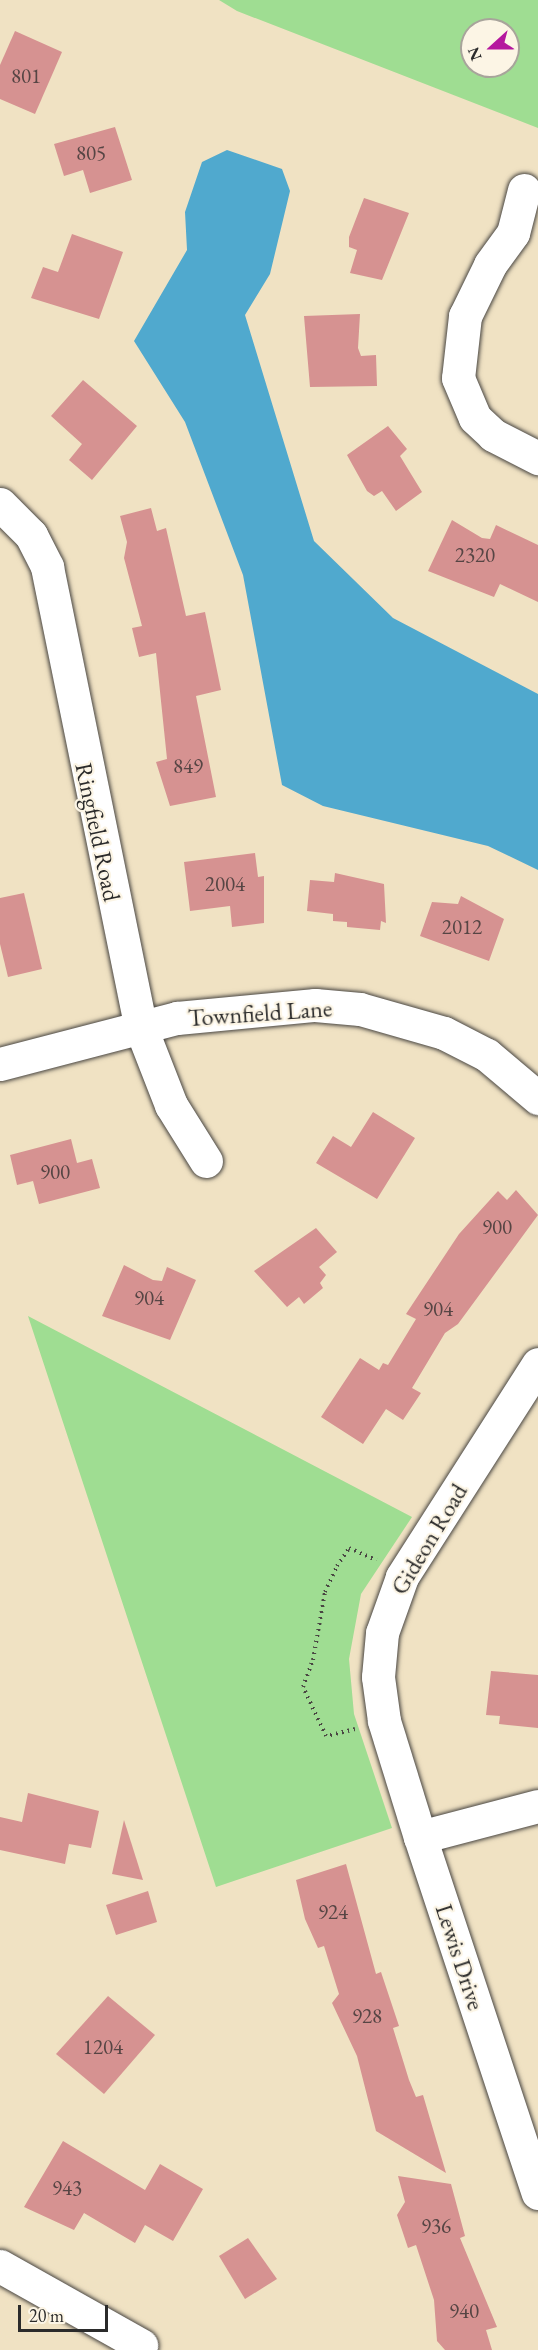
<!DOCTYPE html>
<html>
<head>
<meta charset="utf-8">
<style>
  body { margin:0 }
  #map { position:relative; width:538px; height:2350px; overflow:hidden; background:#f0e2c3; font-family:"EB Garamond",serif }
  div>[style] { position:absolute }
  .green>* { inset:0; background:#9fdd92 }
  .water>* { inset:0; background:#50a9ce }
  .building>* { inset:0; background:#d69291 }
  .path>* { height:4px; margin-top:-2px; transform-origin:0; background:repeating-linear-gradient(90deg,#494642 0 1.5px,transparent 0 6px) }
  .roads { filter:drop-shadow(0 0 2px #494642) drop-shadow(0 0 2px #494642) }
  .minor>* { height:33px; margin:-16.5px; padding:0 16.5px; transform-origin:16.5px; border-radius:16.5px; background:#fff }
  span { translate:-50% -50%; white-space:nowrap; text-align:center; line-height:1.15; -webkit-text-stroke:4.5px #fcf5e5; paint-order:stroke }
  .number-label { font-size:21px; color:#564544 }
  .number-label span { -webkit-text-stroke-width:0 }
  .street-label { font-size:24px; color:#2b2b2b }
  .north { position:absolute; left:460px; top:18px; width:60px; height:60px; box-sizing:border-box; background:#fcf5e5; border:2px solid #a8a49b; border-radius:50%; rotate:249deg; font-size:16px; font-weight:700; line-height:24px; text-align:center; color:#2b2b2b }
  .north::after { content:''; display:block; margin:auto; width:21px; height:27px; background:#b5179e; clip-path:polygon(50% 0,100% 100%,50% 72%,0 100%) }
  .scale { position:absolute; left:18px; top:2305px; width:90px; height:27px; box-sizing:border-box; border:3px solid #2b2b2b; border-top:0; padding-left:8px; font-size:18px; line-height:21px; white-space:nowrap; color:#2b2b2b; -webkit-text-stroke:4px #fcf5e5; paint-order:stroke }
</style>
</head>
<body>
<div id="map">
  <div class="green">
    <div style="clip-path:polygon(evenodd,219px 0,538px 0,538px 128px,237px 11px,219px 0,472px 30px,508px 30px,508px 66px,472px 66px,472px 30px)"></div>
    <div style="clip-path:polygon(28px 1316px,412px 1517px,361px 1594px,349px 1659px,354px 1714px,392px 1828px,216px 1887px)"></div>
  </div>
  <div class="water">
    <div style="clip-path:polygon(227px 150px,282px 169px,290px 191px,270px 274px,245px 315px,314px 541px,393px 618px,538px 694px,538px 870px,488px 846px,323px 806px,282px 785px,243px 575px,185px 422px,134px 341px,187px 250px,185px 212px,202px 162px)"></div>
  </div>
  <div class="building">
    <div style="clip-path:polygon(15px 31px,62px 52px,35px 114px,0 99px,0 65px)"></div>
    <div style="clip-path:polygon(115px 127px,132px 180px,90px 193px,83px 170px,64px 176px,54px 144px)"></div>
    <div style="clip-path:polygon(364px 198px,409px 213px,382px 280px,350px 273px,357px 250px,349px 247px,349px 237px)"></div>
    <div style="clip-path:polygon(72px 234px,123px 252px,99px 319px,31px 298px,43px 267px,58px 272px)"></div>
    <div style="clip-path:polygon(360px 314px,358px 348px,361px 356px,376px 355px,377px 386px,310px 387px,304px 316px)"></div>
    <div style="clip-path:polygon(83px 380px,137px 426px,92px 480px,69px 460px,82px 444px,51px 416px)"></div>
    <div style="clip-path:polygon(388px 426px,407px 449px,400px 456px,422px 492px,396px 511px,382px 491px,374px 496px,367px 491px,347px 455px)"></div>
    <div style="clip-path:polygon(151px 508px,157px 531px,166px 528px,186px 616px,205px 612px,221px 690px,196px 696px,216px 797px,170px 806px,156px 762px,167px 759px,156px 653px,139px 657px,132px 628px,142px 626px,124px 558px,127px 542px,120px 516px)"></div>
    <div style="clip-path:polygon(452px 520px,482px 538px,490px 539px,496px 525px,538px 545px,538px 602px,500px 584px,494px 597px,428px 571px)"></div>
    <div style="clip-path:polygon(255px 853px,258px 877px,264px 876px,264px 923px,232px 927px,230px 906px,190px 911px,184px 862px)"></div>
    <div style="clip-path:polygon(335px 873px,384px 884px,386px 923px,381px 921px,380px 930px,347px 927px,347px 922px,333px 921px,333px 914px,307px 911px,310px 880px,334px 882px)"></div>
    <div style="clip-path:polygon(24px 893px,42px 969px,8px 977px,0 944px,0 898px)"></div>
    <div style="clip-path:polygon(461px 896px,504px 919px,489px 961px,420px 936px,432px 902px,458px 904px)"></div>
    <div style="clip-path:polygon(373px 1112px,415px 1138px,377px 1199px,316px 1163px,333px 1136px,351px 1147px)"></div>
    <div style="clip-path:polygon(71px 1139px,77px 1163px,92px 1159px,100px 1188px,39px 1204px,33px 1181px,17px 1185px,10px 1155px)"></div>
    <div style="clip-path:polygon(516px 1190px,538px 1215px,458px 1324px,445px 1333px,412px 1388px,421px 1393px,403px 1420px,386px 1409px,363px 1444px,321px 1417px,360px 1358px,379px 1370px,383px 1363px,388px 1365px,416px 1319px,406px 1314px,459px 1234px,498px 1191px,507px 1200px)"></div>
    <div style="clip-path:polygon(316px 1228px,337px 1252px,319px 1267px,326px 1275px,320px 1283px,323px 1288px,304px 1304px,299px 1297px,287px 1307px,254px 1271px)"></div>
    <div style="clip-path:polygon(124px 1265px,153px 1280px,162px 1281px,167px 1267px,196px 1280px,170px 1340px,102px 1316px)"></div>
    <div style="clip-path:polygon(491px 1671px,538px 1675px,538px 1728px,499px 1724px,500px 1716px,486px 1715px)"></div>
    <div style="clip-path:polygon(28px 1793px,99px 1811px,91px 1848px,69px 1844px,65px 1864px,0 1850px,0 1817px,22px 1822px)"></div>
    <div style="clip-path:polygon(124px 1820px,143px 1880px,112px 1874px)"></div>
    <div style="clip-path:polygon(346px 1864px,376px 1974px,381px 1972px,399px 2026px,393px 2028px,409px 2080px,416px 2097px,423px 2095px,446px 2173px,376px 2131px,357px 2056px,332px 2003px,339px 1994px,324px 1946px,318px 1948px,305px 1919px,296px 1880px)"></div>
    <div style="clip-path:polygon(148px 1891px,157px 1922px,116px 1935px,106px 1905px)"></div>
    <div style="clip-path:polygon(108px 1996px,155px 2035px,104px 2094px,56px 2054px)"></div>
    <div style="clip-path:polygon(63px 2141px,145px 2190px,160px 2164px,203px 2189px,173px 2241px,145px 2225px,135px 2243px,84px 2213px,74px 2230px,24px 2207px)"></div>
    <div style="clip-path:polygon(398px 2176px,451px 2184px,465px 2236px,460px 2238px,497px 2327px,486px 2330px,492px 2350px,445px 2350px,437px 2341px,434px 2300px,416px 2245px,408px 2248px,397px 2215px,405px 2202px)"></div>
    <div style="clip-path:polygon(248px 2238px,277px 2279px,245px 2299px,219px 2256px)"></div>
  </div>
  <div class="path">
    <div style="left:355px;top:1729px;width:30px;rotate:166deg"></div>
    <div style="left:326px;top:1736px;width:54px;rotate:-115.1deg"></div>
    <div style="left:303px;top:1687px;width:29px;rotate:-70deg"></div>
    <div style="left:313px;top:1660px;width:69px;rotate:-80deg"></div>
    <div style="left:325px;top:1592px;width:29px;rotate:-65deg"></div>
    <div style="left:337px;top:1566px;width:22px;rotate:-56deg"></div>
    <div style="left:349px;top:1548px;width:30px;rotate:24deg"></div>
  </div>
  <div class="roads">
    <div class="minor">
      <div style="left:524px;top:190px;width:44px;rotate:104.3deg"></div>
      <div style="left:513px;top:233px;width:39px;rotate:126deg"></div>
      <div style="left:490px;top:265px;width:57px;rotate:116.1deg"></div>
      <div style="left:465px;top:316px;width:62px;rotate:96.4deg"></div>
      <div style="left:458px;top:378px;width:43px;rotate:67deg"></div>
      <div style="left:475px;top:418px;width:25px;rotate:43deg"></div>
      <div style="left:493px;top:435px;width:51px;rotate:27.1deg"></div>
      <div style="left:0;top:504px;width:44px;rotate:45deg"></div>
      <div style="left:31px;top:535px;width:36px;rotate:63deg"></div>
      <div style="left:47px;top:567px;width:470px;rotate:78.5deg"></div>
      <div style="left:141px;top:1028px;width:83px;rotate:68.7deg"></div>
      <div style="left:171px;top:1105px;width:66px;rotate:58deg"></div>
      <div style="left:0;top:1064px;width:183px;rotate:-14.6deg"></div>
      <div style="left:177px;top:1018px;width:139px;rotate:-5.4deg"></div>
      <div style="left:315px;top:1005px;width:45px;rotate:5.1deg"></div>
      <div style="left:360px;top:1009px;width:87px;rotate:15.9deg"></div>
      <div style="left:444px;top:1033px;width:48px;rotate:27.1deg"></div>
      <div style="left:487px;top:1055px;width:67px;rotate:40.1deg"></div>
      <div style="left:538px;top:1364px;width:253px;rotate:122.6deg"></div>
      <div style="left:402px;top:1577px;width:59px;rotate:109.7deg"></div>
      <div style="left:382px;top:1633px;width:44px;rotate:95.2deg"></div>
      <div style="left:378px;top:1677px;width:44px;rotate:82.2deg"></div>
      <div style="left:384px;top:1721px;width:121px;rotate:72.8deg"></div>
      <div style="left:420px;top:1837px;width:375px;rotate:71.7deg"></div>
      <div style="left:420px;top:1837px;width:122px;rotate:-14.7deg"></div>
      <div style="left:0;top:2266px;width:162px;rotate:29.3deg"></div>
    </div>
  </div>
  <div class="number-label">
    <span style="left:26px;top:76px">801</span>
    <span style="left:91px;top:153px">805</span>
    <span style="left:475px;top:555px">2320</span>
    <span style="left:188px;top:766px">849</span>
    <span style="left:225px;top:884px">2004</span>
    <span style="left:462px;top:927px">2012</span>
    <span style="left:55px;top:1172px">900</span>
    <span style="left:497px;top:1227px">900</span>
    <span style="left:149px;top:1298px">904</span>
    <span style="left:438px;top:1309px">904</span>
    <span style="left:333px;top:1912px">924</span>
    <span style="left:367px;top:2016px">928</span>
    <span style="left:103px;top:2047px">1204</span>
    <span style="left:67px;top:2188px">943</span>
    <span style="left:436px;top:2226px">936</span>
    <span style="left:464px;top:2311px">940</span>
  </div>
  <div class="street-label">
    <span style="left:98px;top:832px;rotate:78deg">Ringfield Road</span>
    <span style="left:260px;top:1013px;rotate:-4deg">Townfield Lane</span>
    <span style="left:429px;top:1539px;rotate:-59deg">Gideon Road</span>
    <span style="left:460px;top:1957px;rotate:72deg">Lewis Drive</span>
  </div>
  <div class="north">N</div>
  <div class="scale">20 m</div>
</div>
</body>
</html>
